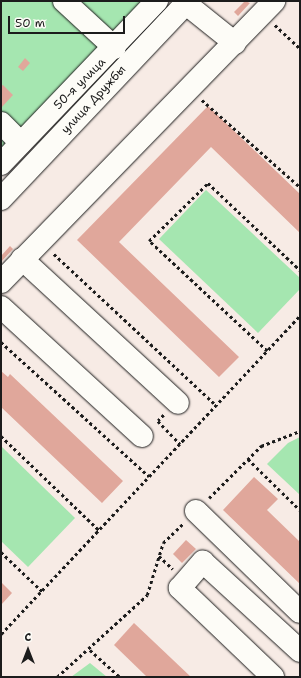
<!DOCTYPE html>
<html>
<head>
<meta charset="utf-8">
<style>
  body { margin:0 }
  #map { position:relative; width:301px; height:678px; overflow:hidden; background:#f7ebe5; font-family:"Shantell Sans",sans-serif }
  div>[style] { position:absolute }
  .green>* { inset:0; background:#a5e6b0 }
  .building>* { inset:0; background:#e0a79b }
  .path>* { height:2.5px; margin-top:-1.25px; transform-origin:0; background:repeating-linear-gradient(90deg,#1c1c1c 0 3px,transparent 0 6px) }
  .roads { filter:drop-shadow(0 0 1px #1c1c1c) drop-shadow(0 0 1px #1c1c1c) }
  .minor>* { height:22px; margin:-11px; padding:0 11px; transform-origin:11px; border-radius:11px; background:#fdfcf7 }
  span { translate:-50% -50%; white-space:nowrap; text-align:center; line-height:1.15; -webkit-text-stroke:3px #fdfcf7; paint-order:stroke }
  .street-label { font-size:12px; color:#1c1c1c }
  .frame { position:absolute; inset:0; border:2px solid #1c1c1c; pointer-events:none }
  .north { position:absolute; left:8px; top:630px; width:40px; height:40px; -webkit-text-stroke:3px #fdfcf7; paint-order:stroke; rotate:0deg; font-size:11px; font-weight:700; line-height:16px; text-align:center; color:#1c1c1c }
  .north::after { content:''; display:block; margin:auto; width:14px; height:18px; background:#1c1c1c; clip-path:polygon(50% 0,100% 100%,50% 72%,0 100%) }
  .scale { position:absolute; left:8px; top:16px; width:117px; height:18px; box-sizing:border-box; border:2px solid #1c1c1c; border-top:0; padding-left:5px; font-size:12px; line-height:14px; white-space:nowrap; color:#1c1c1c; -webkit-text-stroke:3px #fdfcf7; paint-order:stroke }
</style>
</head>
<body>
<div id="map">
  <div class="green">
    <div style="clip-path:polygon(1px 1px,143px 1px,1px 152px)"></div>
    <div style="clip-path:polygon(206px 190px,300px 278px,300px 289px,258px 333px,159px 239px)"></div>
    <div style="clip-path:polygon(300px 437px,300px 495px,267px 464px,288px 443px)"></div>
    <div style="clip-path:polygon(1px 446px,75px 518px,28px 567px,1px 541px)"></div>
    <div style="clip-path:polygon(90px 663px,107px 677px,71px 677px)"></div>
  </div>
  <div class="building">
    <div style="clip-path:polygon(245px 1px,250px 3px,238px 16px,234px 12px)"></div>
    <div style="clip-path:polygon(25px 58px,30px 63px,23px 71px,18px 67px)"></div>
    <div style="clip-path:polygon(3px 85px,13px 95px,1px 108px,1px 86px)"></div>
    <div style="clip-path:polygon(208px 106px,300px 194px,300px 233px,211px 147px,119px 242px,239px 357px,219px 377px,77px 240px)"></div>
    <div style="clip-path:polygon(10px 246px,13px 249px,1px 262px,1px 256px)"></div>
    <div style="clip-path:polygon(1px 371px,8px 377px,10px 374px,123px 481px,102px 503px,1px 407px)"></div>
    <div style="clip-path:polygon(254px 477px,278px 499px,267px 510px,300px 542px,300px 584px,223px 510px)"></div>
    <div style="clip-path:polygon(186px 540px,196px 549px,182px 563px,173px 554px)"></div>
    <div style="clip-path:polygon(1px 582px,12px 593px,1px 605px)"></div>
    <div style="clip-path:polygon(134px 623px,191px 677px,147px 677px,114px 645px)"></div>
  </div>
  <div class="path">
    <div style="left:275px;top:25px;width:34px;rotate:43deg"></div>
    <div style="left:202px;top:100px;width:131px;rotate:41.6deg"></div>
    <div style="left:54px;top:254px;width:221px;rotate:43deg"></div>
    <div style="left:1px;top:342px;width:200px;rotate:42.2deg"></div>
    <div style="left:267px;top:351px;width:161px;rotate:-137deg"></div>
    <div style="left:149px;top:241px;width:83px;rotate:-44.5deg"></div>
    <div style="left:208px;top:183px;width:127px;rotate:43.4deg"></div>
    <div style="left:164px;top:415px;width:8px;rotate:135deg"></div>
    <div style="left:158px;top:421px;width:32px;rotate:46deg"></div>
    <div style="left:1px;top:436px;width:136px;rotate:43.8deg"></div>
    <div style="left:248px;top:459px;width:73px;rotate:44.4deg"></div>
    <div style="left:209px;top:498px;width:74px;rotate:-45deg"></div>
    <div style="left:261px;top:446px;width:42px;rotate:-21deg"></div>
    <div style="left:1px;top:552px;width:57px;rotate:43.6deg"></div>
    <div style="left:159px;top:556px;width:19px;rotate:43deg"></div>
    <div style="left:1px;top:634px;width:436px;rotate:-46.8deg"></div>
    <div style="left:90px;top:650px;width:40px;rotate:42deg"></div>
    <div style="left:57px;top:677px;width:122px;rotate:-42.3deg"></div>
    <div style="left:147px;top:595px;width:54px;rotate:-72.9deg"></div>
    <div style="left:163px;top:543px;width:29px;rotate:-44deg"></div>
  </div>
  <div class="roads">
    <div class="minor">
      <div style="left:64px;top:1px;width:69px;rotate:42.7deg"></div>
      <div style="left:185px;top:3px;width:64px;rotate:38.7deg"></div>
      <div style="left:1px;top:123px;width:28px;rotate:45deg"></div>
      <div style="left:1px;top:164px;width:226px;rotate:-46.3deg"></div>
      <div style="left:1px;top:199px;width:272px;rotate:-46.6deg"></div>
      <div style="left:22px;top:259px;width:212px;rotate:42.7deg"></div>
      <div style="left:1px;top:282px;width:392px;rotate:-45.8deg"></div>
      <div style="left:1px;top:307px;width:191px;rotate:42.5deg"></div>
      <div style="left:196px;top:511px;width:145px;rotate:44.2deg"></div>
      <div style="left:273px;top:677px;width:129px;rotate:-136.3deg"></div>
      <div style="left:180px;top:588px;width:35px;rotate:-49deg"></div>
      <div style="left:203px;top:562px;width:132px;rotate:42.5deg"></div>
    </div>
  </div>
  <div class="street-label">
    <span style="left:80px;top:84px;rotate:-45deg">50-я улица</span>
    <span style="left:94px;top:100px;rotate:-47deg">улица Дружбы</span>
  </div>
  <div class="frame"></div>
  <div class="north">С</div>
  <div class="scale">50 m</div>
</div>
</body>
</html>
